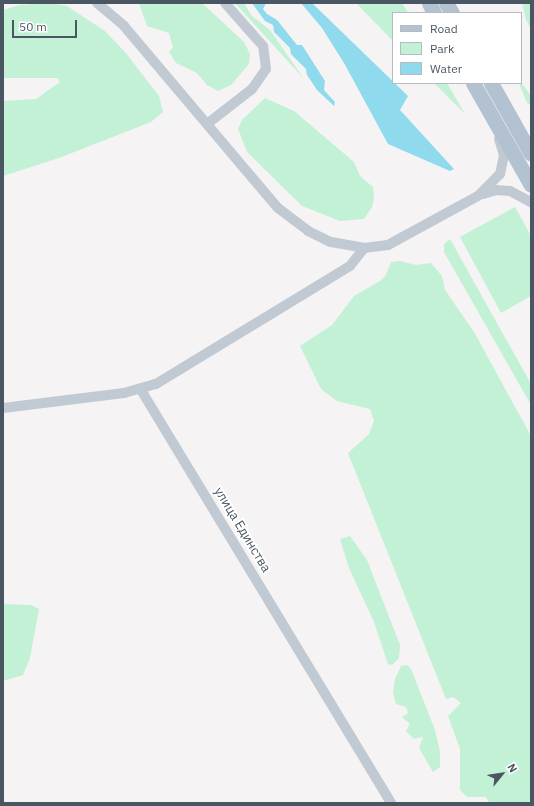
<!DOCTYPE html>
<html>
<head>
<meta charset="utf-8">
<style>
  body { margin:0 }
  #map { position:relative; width:534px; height:806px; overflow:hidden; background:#f5f3f3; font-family:"IBM Plex Sans",sans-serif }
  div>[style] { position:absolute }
  .green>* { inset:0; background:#c3f1d5 }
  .water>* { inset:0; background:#90daee }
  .street>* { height:10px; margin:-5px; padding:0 5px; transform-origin:5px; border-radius:5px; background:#c1cad2 }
  .primary>* { height:15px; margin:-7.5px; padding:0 7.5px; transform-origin:7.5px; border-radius:7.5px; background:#b3c2d1 }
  span { translate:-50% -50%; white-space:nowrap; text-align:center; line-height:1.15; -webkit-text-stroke:4px #fff; paint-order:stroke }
  .street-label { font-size:13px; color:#4a5661 }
  .frame { position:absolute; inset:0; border:4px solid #4a5661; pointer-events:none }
  .legend { position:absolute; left:392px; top:12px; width:130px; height:72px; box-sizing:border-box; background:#fff; border:1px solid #b7bbc0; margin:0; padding:5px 7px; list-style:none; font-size:12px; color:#4a5661 }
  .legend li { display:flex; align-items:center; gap:8px; height:20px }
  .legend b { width:20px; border:1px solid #b7bbc0 }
  .north { position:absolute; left:482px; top:754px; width:40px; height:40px; -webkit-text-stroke:3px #fff; paint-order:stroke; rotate:60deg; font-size:11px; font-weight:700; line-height:16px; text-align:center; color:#4a5661 }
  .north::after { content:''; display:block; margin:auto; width:14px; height:18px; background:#4a5661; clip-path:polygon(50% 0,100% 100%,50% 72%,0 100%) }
  .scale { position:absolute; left:12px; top:20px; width:65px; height:18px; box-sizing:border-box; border:2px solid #4a5661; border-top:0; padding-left:5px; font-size:12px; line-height:14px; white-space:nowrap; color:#4a5661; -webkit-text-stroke:3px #fff; paint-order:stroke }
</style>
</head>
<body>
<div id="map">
  <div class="green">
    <div style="clip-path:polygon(48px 3px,67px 6px,105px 31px,125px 52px,159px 96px,163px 112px,151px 122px,59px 158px,3px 176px,3px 101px,36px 99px,60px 82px,57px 78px,3px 78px,3px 10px,20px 5px)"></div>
    <div style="clip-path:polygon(139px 3px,202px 3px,244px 42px,250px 54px,249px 64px,231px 85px,218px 91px,207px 85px,197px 73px,176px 63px,169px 52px,173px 47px,169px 33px,147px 26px)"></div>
    <div style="clip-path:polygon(235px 3px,244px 3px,252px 16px,270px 30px,304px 79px)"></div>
    <div style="clip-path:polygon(356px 3px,402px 3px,408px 13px,393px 13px,393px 41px)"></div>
    <div style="clip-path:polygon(522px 3px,531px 3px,531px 29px,526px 20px)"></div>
    <div style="clip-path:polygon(521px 82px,531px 96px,531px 105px,527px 103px,519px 83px)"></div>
    <div style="clip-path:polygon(434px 83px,447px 83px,465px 114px)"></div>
    <div style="clip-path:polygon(265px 98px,294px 111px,354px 162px,360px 176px,373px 187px,374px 198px,372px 207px,364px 219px,340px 221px,302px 206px,247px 152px,238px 129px,242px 120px)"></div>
    <div style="clip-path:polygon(515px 207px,531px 236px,531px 296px,501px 313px,460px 237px)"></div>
    <div style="clip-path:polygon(450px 239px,531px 384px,531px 405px,444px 252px,444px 244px)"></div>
    <div style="clip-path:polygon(400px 261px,416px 265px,431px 263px,442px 276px,445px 290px,474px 332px,531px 436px,531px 803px,489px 803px,486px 797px,467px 797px,460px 790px,460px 749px,448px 716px,461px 703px,453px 697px,446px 699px,348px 453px,369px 434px,374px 421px,370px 409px,337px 401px,321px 389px,300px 346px,332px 325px,354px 296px,380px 281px,386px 275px,391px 262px)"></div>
    <div style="clip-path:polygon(350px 536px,367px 560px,400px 645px,399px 658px,392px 665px,388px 664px,374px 622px,349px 568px,340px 539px)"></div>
    <div style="clip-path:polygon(3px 604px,31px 605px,39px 609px,30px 658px,23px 675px,3px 681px)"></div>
    <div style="clip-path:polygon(407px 665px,411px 669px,435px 730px,440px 752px,440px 767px,433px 772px,419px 748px,423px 737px,414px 739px,406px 731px,410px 724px,402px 717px,408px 713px,406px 707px,396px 704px,393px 693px,395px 679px,401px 666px)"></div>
  </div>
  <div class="water">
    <div style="clip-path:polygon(252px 3px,266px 3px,263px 9px,267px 14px,277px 20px,297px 45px,302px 45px,325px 81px,324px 90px,335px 102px,334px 106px,317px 90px,307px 75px,306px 69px,291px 54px,290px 48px,274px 32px,273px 25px,265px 21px)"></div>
    <div style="clip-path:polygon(301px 3px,312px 3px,408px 96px,400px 110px,454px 169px,450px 171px,388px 144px,344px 63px,322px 28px)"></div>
  </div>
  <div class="street">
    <div style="left:97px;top:3px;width:35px;rotate:40deg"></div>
    <div style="left:124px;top:26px;width:238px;rotate:49.8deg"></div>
    <div style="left:278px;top:208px;width:38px;rotate:37deg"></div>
    <div style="left:308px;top:231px;width:25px;rotate:26deg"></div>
    <div style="left:331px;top:242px;width:34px;rotate:10deg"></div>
    <div style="left:364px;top:248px;width:24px;rotate:-7deg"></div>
    <div style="left:388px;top:245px;width:102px;rotate:-28.6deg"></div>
    <div style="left:478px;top:196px;width:31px;rotate:-45deg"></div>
    <div style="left:500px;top:174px;width:19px;rotate:-78deg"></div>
    <div style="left:504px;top:155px;width:17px;rotate:-107deg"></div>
    <div style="left:207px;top:124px;width:57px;rotate:-37.9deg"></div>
    <div style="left:252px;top:89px;width:24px;rotate:-55deg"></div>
    <div style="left:266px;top:69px;width:23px;rotate:-97deg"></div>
    <div style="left:263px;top:46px;width:57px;rotate:-131.5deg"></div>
    <div style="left:483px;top:194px;width:14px;rotate:-17deg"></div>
    <div style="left:496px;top:190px;width:14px;rotate:4deg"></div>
    <div style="left:510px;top:191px;width:24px;rotate:28deg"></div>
    <div style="left:141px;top:390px;width:483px;rotate:58.8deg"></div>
    <div style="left:3px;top:408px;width:122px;rotate:-7.1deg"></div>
    <div style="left:124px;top:393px;width:33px;rotate:-16deg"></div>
    <div style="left:156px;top:384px;width:227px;rotate:-31.3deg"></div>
    <div style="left:350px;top:266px;width:23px;rotate:-52deg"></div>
  </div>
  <div class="primary">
    <div style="left:429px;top:3px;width:11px;rotate:63deg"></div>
    <div style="left:446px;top:3px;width:12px;rotate:59deg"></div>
    <div style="left:473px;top:83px;width:117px;rotate:60.4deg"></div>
    <div style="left:491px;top:83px;width:81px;rotate:60.6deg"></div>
  </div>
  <div class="street-label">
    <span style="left:242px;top:530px;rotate:59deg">улица Единства</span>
  </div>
  <div class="frame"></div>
  <ul class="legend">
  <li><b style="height:5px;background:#b3c2d1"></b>Road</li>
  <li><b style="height:11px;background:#c3f1d5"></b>Park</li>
  <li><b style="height:11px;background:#90daee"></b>Water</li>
  </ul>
  <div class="north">N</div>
  <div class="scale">50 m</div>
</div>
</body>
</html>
